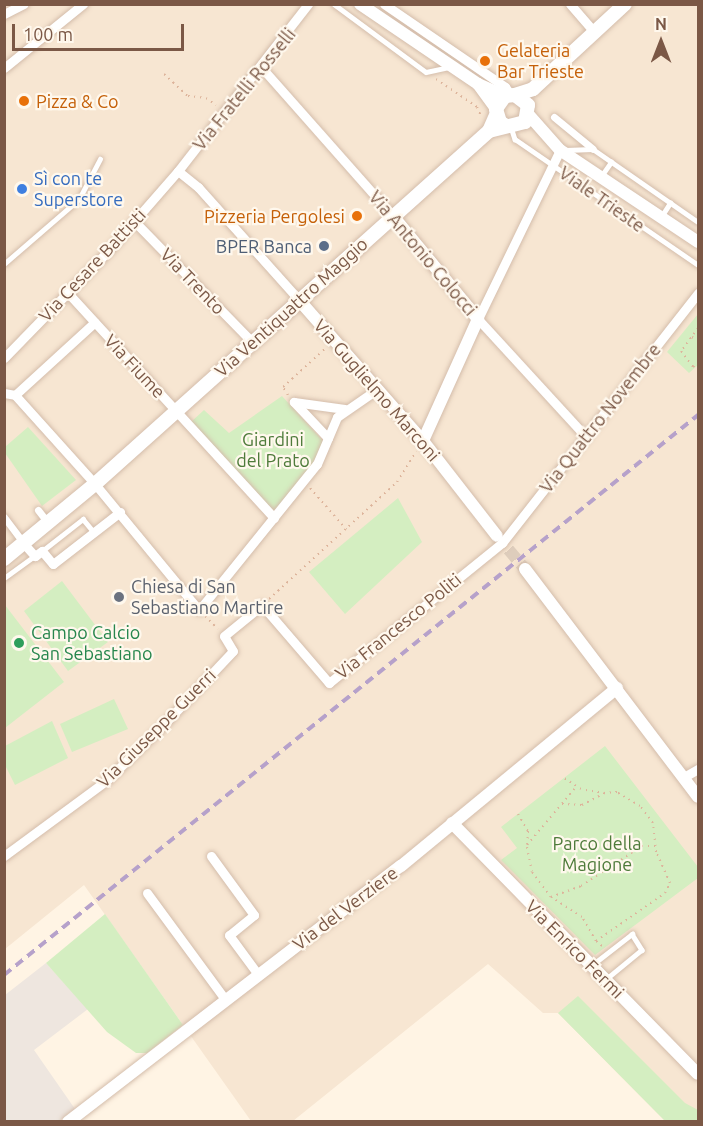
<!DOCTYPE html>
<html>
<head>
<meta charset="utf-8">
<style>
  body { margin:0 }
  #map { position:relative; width:703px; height:1126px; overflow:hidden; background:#fff4e4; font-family:Ubuntu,sans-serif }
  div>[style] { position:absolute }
  .residential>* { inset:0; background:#f7e6d2 }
  .industrial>* { inset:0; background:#eee6df }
  .green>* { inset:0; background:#d4eec1 }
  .tertiary-tunnel>* { height:12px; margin-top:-6px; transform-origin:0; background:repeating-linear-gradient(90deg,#decdbc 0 12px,transparent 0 18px) }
  .path>* { height:2px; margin-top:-1px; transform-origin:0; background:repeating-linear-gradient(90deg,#ddb49b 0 1.5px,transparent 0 6px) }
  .roads { filter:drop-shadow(0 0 2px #d4bdab) drop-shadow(0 0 2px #d4bdab) }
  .service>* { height:4.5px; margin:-2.25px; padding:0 2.25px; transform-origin:2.25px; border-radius:2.25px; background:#fff }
  .pedestrian>* { height:7px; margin:-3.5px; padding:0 3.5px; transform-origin:3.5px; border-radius:3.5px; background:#fff }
  .minor>* { height:9px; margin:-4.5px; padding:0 4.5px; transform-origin:4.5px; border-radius:4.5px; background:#fff }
  .tertiary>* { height:12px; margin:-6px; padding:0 6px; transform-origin:6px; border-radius:6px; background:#fff }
  .secondary>* { height:14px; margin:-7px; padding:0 7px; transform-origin:7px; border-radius:7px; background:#fff }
  .rail>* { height:4px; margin-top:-2px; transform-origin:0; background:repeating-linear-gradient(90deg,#b6a1ca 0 9px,transparent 0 15px) }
  .dots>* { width:16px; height:16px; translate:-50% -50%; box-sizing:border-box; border:3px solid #fff8ed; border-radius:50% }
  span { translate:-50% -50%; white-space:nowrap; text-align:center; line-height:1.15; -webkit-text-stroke:4.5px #fff8ed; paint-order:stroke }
  .food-label { font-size:18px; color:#c56008 }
  .left { translate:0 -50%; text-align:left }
  .right { translate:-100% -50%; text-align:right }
  .street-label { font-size:18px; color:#7b5846 }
  .shop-label { font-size:18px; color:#366cbe }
  .service-label { font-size:18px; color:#4e5e75 }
  .park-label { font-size:18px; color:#4e7b3a }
  .worship-label { font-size:18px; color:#5b616d }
  .leisure-label { font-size:18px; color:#27864d }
  .frame { position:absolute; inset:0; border:6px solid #7b5846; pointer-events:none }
  .north { position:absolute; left:631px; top:12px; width:60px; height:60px; -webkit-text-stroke:4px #fff8ed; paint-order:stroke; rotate:0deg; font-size:16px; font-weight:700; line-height:24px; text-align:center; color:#7b5846 }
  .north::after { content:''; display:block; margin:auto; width:21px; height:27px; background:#7b5846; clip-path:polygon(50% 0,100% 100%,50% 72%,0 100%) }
  .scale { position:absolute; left:12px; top:24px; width:172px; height:27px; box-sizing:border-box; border:3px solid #7b5846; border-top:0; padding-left:8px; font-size:18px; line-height:21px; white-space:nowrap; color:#7b5846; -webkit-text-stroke:4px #fff8ed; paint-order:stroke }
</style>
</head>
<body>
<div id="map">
  <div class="residential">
    <div style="clip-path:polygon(5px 5px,698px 5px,698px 1121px,665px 1121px,558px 1013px,543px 1013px,488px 964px,293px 1121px,251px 1121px,84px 885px,5px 949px)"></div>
  </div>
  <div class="industrial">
    <div style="clip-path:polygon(46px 963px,88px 1009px,34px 1050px,75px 1109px,59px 1121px,5px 1122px,5px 995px)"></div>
  </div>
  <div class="green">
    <div style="clip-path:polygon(698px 314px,698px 365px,689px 373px,667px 352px)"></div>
    <div style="clip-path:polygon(282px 396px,324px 442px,315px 463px,274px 512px,191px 422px,204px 410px,229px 433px)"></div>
    <div style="clip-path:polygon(28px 427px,76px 480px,42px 506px,5px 453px,5px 447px)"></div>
    <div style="clip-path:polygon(398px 498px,422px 542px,345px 614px,309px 572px)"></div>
    <div style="clip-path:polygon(62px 581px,108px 642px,68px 671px,24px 611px)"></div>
    <div style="clip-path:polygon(5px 605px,64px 682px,5px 728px)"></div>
    <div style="clip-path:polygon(114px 699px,128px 729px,72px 752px,60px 724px)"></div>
    <div style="clip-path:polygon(52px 721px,68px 758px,15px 785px,5px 765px,5px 746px)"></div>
    <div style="clip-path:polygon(605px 746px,698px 867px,698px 878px,595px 955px,501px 860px,517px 848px,501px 827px)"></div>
    <div style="clip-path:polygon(105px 914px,183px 1025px,147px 1053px,136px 1053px,107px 1032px,46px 963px)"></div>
    <div style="clip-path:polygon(578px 996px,685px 1103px,698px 1110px,698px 1121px,665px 1121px,558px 1013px)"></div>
  </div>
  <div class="tertiary-tunnel">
    <div style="left:497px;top:536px;width:43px;rotate:49.7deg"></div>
  </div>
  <div class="path">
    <div style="left:101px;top:4px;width:5px;rotate:53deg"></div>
    <div style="left:164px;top:74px;width:33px;rotate:43deg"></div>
    <div style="left:188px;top:96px;width:18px;rotate:6deg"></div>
    <div style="left:206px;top:98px;width:12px;rotate:35deg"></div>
    <div style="left:436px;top:79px;width:50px;rotate:34.3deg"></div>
    <div style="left:477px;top:107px;width:10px;rotate:66deg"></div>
    <div style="left:698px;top:328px;width:29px;rotate:126deg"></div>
    <div style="left:681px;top:351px;width:20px;rotate:53deg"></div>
    <div style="left:693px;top:367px;width:6px;rotate:-39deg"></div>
    <div style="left:692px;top:337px;width:7px;rotate:27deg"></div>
    <div style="left:288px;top:395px;width:9px;rotate:-122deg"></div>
    <div style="left:283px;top:387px;width:59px;rotate:-42.3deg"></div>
    <div style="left:310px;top:488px;width:55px;rotate:48.7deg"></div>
    <div style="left:269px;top:599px;width:173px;rotate:-42.4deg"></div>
    <div style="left:397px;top:482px;width:36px;rotate:-58deg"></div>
    <div style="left:205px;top:616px;width:18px;rotate:45deg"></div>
    <div style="left:562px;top:804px;width:20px;rotate:3deg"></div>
    <div style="left:582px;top:805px;width:26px;rotate:-28deg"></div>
    <div style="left:605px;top:793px;width:24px;rotate:-171deg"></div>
    <div style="left:581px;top:789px;width:20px;rotate:-147deg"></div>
    <div style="left:518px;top:814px;width:20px;rotate:60deg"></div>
    <div style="left:528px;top:831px;width:14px;rotate:94deg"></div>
    <div style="left:527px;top:845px;width:76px;rotate:-49.8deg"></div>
    <div style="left:527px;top:847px;width:25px;rotate:79deg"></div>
    <div style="left:532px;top:872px;width:31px;rotate:53deg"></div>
    <div style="left:596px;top:941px;width:28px;rotate:-120deg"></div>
    <div style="left:582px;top:917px;width:37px;rotate:-147deg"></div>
    <div style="left:551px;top:897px;width:32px;rotate:-20deg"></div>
    <div style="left:581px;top:886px;width:73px;rotate:-33.3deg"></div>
    <div style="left:642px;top:846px;width:14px"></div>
    <div style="left:602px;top:946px;width:8px;rotate:-140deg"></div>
    <div style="left:596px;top:941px;width:84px;rotate:-34.8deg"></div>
    <div style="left:665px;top:893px;width:11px;rotate:-63deg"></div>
    <div style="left:670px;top:883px;width:34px;rotate:-114deg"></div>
    <div style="left:656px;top:852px;width:29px;rotate:-96deg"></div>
    <div style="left:653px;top:823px;width:21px;rotate:-127deg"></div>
    <div style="left:640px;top:806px;width:27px;rotate:-149deg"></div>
    <div style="left:617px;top:792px;width:12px;rotate:175deg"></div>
  </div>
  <div class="roads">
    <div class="service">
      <div style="left:334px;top:4px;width:114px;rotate:36.5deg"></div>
      <div style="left:426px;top:72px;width:24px;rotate:-12deg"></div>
      <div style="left:511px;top:127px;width:13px;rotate:72deg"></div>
      <div style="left:515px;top:139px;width:222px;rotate:34.5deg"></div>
      <div style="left:565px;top:150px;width:28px;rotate:-2deg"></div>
      <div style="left:593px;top:149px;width:128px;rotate:34.8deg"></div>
      <div style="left:602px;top:175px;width:16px;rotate:-55deg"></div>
      <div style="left:661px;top:217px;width:17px;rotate:-57deg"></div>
      <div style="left:4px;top:264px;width:99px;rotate:-40.9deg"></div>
      <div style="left:79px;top:199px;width:45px;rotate:-62.3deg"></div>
      <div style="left:42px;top:551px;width:52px;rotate:-38deg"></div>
      <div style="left:83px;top:519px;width:17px;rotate:50deg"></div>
      <div style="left:4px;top:578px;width:37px;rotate:-36deg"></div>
      <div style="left:592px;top:965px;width:51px;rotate:-37.8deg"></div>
      <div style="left:632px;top:934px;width:19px;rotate:58deg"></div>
      <div style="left:642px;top:950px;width:44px;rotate:140.5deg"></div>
    </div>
    <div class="pedestrian">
      <div style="left:554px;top:117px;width:50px;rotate:39.4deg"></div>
      <div style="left:38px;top:510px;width:16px;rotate:52deg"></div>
      <div style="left:4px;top:517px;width:34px;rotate:53deg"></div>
    </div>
    <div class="minor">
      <div style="left:384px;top:4px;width:147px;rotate:34.4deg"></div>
      <div style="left:505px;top:87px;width:10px;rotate:53deg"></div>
      <div style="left:570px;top:4px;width:38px;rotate:49deg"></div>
      <div style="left:4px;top:14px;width:22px;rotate:-27deg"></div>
      <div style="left:4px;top:68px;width:102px;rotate:-39deg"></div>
      <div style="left:262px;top:68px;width:198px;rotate:48.5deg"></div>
      <div style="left:560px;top:150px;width:188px;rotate:115.9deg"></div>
      <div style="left:478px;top:319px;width:160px;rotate:47.5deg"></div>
      <div style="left:178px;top:171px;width:26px;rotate:39deg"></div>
      <div style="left:198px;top:187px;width:152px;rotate:48.2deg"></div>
      <div style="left:134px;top:221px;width:169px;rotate:45.7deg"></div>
      <div style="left:68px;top:293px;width:305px;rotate:47.5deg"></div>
      <div style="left:4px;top:358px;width:151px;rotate:-45.8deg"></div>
      <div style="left:109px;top:250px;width:105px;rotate:-48.9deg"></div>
      <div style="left:178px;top:171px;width:212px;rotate:-52.1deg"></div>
      <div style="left:4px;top:393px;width:11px;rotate:10deg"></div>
      <div style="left:15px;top:395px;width:120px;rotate:48deg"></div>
      <div style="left:95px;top:484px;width:163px;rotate:50.5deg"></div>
      <div style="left:199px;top:610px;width:188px;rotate:-51.1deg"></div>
      <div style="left:317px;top:464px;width:51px;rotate:-66.9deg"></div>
      <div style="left:337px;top:417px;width:47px;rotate:-34.7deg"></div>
      <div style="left:15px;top:395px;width:108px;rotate:-42.4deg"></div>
      <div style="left:328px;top:438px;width:50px;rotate:-133.4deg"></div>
      <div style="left:294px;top:402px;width:51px;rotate:7.8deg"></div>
      <div style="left:25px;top:545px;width:15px;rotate:48deg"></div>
      <div style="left:35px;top:556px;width:9px;rotate:-36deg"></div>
      <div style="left:42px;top:551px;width:17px;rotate:50deg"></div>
      <div style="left:53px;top:564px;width:85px;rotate:-37.8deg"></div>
      <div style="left:684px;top:777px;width:16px;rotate:-30deg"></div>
      <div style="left:4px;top:856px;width:128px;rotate:-36.4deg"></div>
      <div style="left:107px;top:780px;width:84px;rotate:-44.5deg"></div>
      <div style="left:167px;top:721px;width:96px;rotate:-46.7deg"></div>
      <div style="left:233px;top:651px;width:17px;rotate:-121deg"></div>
      <div style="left:224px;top:636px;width:49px;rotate:-39.2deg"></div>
      <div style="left:262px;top:605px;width:103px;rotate:49.3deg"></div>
      <div style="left:329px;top:683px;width:223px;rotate:-39deg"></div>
      <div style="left:502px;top:543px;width:318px;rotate:-51.9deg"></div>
      <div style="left:211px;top:856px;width:73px;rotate:53.9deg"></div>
      <div style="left:254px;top:915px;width:32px;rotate:141deg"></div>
      <div style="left:229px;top:935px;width:47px;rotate:53.6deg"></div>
      <div style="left:147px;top:893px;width:132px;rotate:53.7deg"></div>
    </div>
    <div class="tertiary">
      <div style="left:360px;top:4px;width:143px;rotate:34.1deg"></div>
      <div style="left:478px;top:84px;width:30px;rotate:24deg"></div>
      <div style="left:478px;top:84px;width:31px;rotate:54deg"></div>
      <div style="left:528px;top:114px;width:48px;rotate:48.4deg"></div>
      <div style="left:560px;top:150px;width:166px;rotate:33.7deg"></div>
      <div style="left:393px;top:216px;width:134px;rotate:50.5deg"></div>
      <div style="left:478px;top:319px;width:134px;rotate:114.3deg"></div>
      <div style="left:299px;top:300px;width:188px;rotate:48.7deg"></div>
      <div style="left:423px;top:441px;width:120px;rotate:52.1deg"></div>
      <div style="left:525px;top:569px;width:286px;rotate:52.8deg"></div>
      <div style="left:452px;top:823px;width:351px;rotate:45.6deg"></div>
      <div style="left:68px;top:1122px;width:420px;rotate:-37.6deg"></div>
      <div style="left:401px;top:866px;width:280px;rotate:-39.5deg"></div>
    </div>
    <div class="secondary">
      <div style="left:515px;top:95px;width:19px;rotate:-18deg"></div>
      <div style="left:533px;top:89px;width:125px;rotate:-42.7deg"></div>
      <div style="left:489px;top:131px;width:37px;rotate:-14deg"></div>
      <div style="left:525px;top:122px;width:17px;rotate:-80deg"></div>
      <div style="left:528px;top:105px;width:16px;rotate:-142deg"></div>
      <div style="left:515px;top:95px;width:10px;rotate:174deg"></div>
      <div style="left:505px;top:96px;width:16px;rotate:125deg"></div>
      <div style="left:496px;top:109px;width:14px;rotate:73deg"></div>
      <div style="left:500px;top:122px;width:7px;rotate:34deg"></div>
      <div style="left:4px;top:559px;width:118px;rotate:-39.5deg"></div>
      <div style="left:95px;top:484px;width:529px;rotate:-41.86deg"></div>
      <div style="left:489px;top:131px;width:17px;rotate:-66deg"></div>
    </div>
  </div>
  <div class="rail">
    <div style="left:4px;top:975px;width:892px;rotate:-38.9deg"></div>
  </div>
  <div class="dots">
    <div style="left:485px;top:61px;background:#e8710a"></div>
    <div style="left:24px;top:101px;background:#e8710a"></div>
    <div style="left:22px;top:189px;background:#3f7fe0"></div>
    <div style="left:357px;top:216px;background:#e8710a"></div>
    <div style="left:324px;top:246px;background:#5c6f8a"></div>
    <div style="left:119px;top:597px;background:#6b7280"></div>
    <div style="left:19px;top:643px;background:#2e9e5b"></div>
  </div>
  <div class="food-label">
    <span class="left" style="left:497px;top:61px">Gelateria<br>Bar Trieste</span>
    <span class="left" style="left:36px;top:101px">Pizza &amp; Co</span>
    <span class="right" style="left:345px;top:216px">Pizzeria Pergolesi</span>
  </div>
  <div class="street-label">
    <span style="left:244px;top:89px;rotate:-51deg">Via Fratelli Rosselli</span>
    <span style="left:602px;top:199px;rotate:35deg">Viale Trieste</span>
    <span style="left:423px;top:253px;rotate:50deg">Via Antonio Colocci</span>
    <span style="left:92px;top:265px;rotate:-47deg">Via Cesare Battisti</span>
    <span style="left:193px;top:281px;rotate:46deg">Via Trento</span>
    <span style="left:291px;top:307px;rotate:-42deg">Via Ventiquattro Maggio</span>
    <span style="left:135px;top:366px;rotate:47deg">Via Fiume</span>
    <span style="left:377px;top:390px;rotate:49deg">Via Guglielmo Marconi</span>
    <span style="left:600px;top:418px;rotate:-52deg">Via Quattro Novembre</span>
    <span style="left:398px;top:626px;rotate:-39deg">Via Francesco Politi</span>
    <span style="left:156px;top:728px;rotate:-45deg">Via Giuseppe Guerri</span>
    <span style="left:345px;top:908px;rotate:-37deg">Via del Verziere</span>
    <span style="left:575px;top:949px;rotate:45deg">Via Enrico Fermi</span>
  </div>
  <div class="shop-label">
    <span class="left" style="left:34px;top:189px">Sì con te<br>Superstore</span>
  </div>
  <div class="service-label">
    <span class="right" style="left:312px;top:246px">BPER Banca</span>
  </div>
  <div class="park-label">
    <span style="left:273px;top:450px">Giardini<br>del Prato</span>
    <span style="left:597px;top:854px">Parco della<br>Magione</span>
  </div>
  <div class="worship-label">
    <span class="left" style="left:131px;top:597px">Chiesa di San<br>Sebastiano Martire</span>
  </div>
  <div class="leisure-label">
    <span class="left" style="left:31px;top:643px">Campo Calcio<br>San Sebastiano</span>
  </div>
  <div class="frame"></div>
  <div class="north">N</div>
  <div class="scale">100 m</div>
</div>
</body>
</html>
